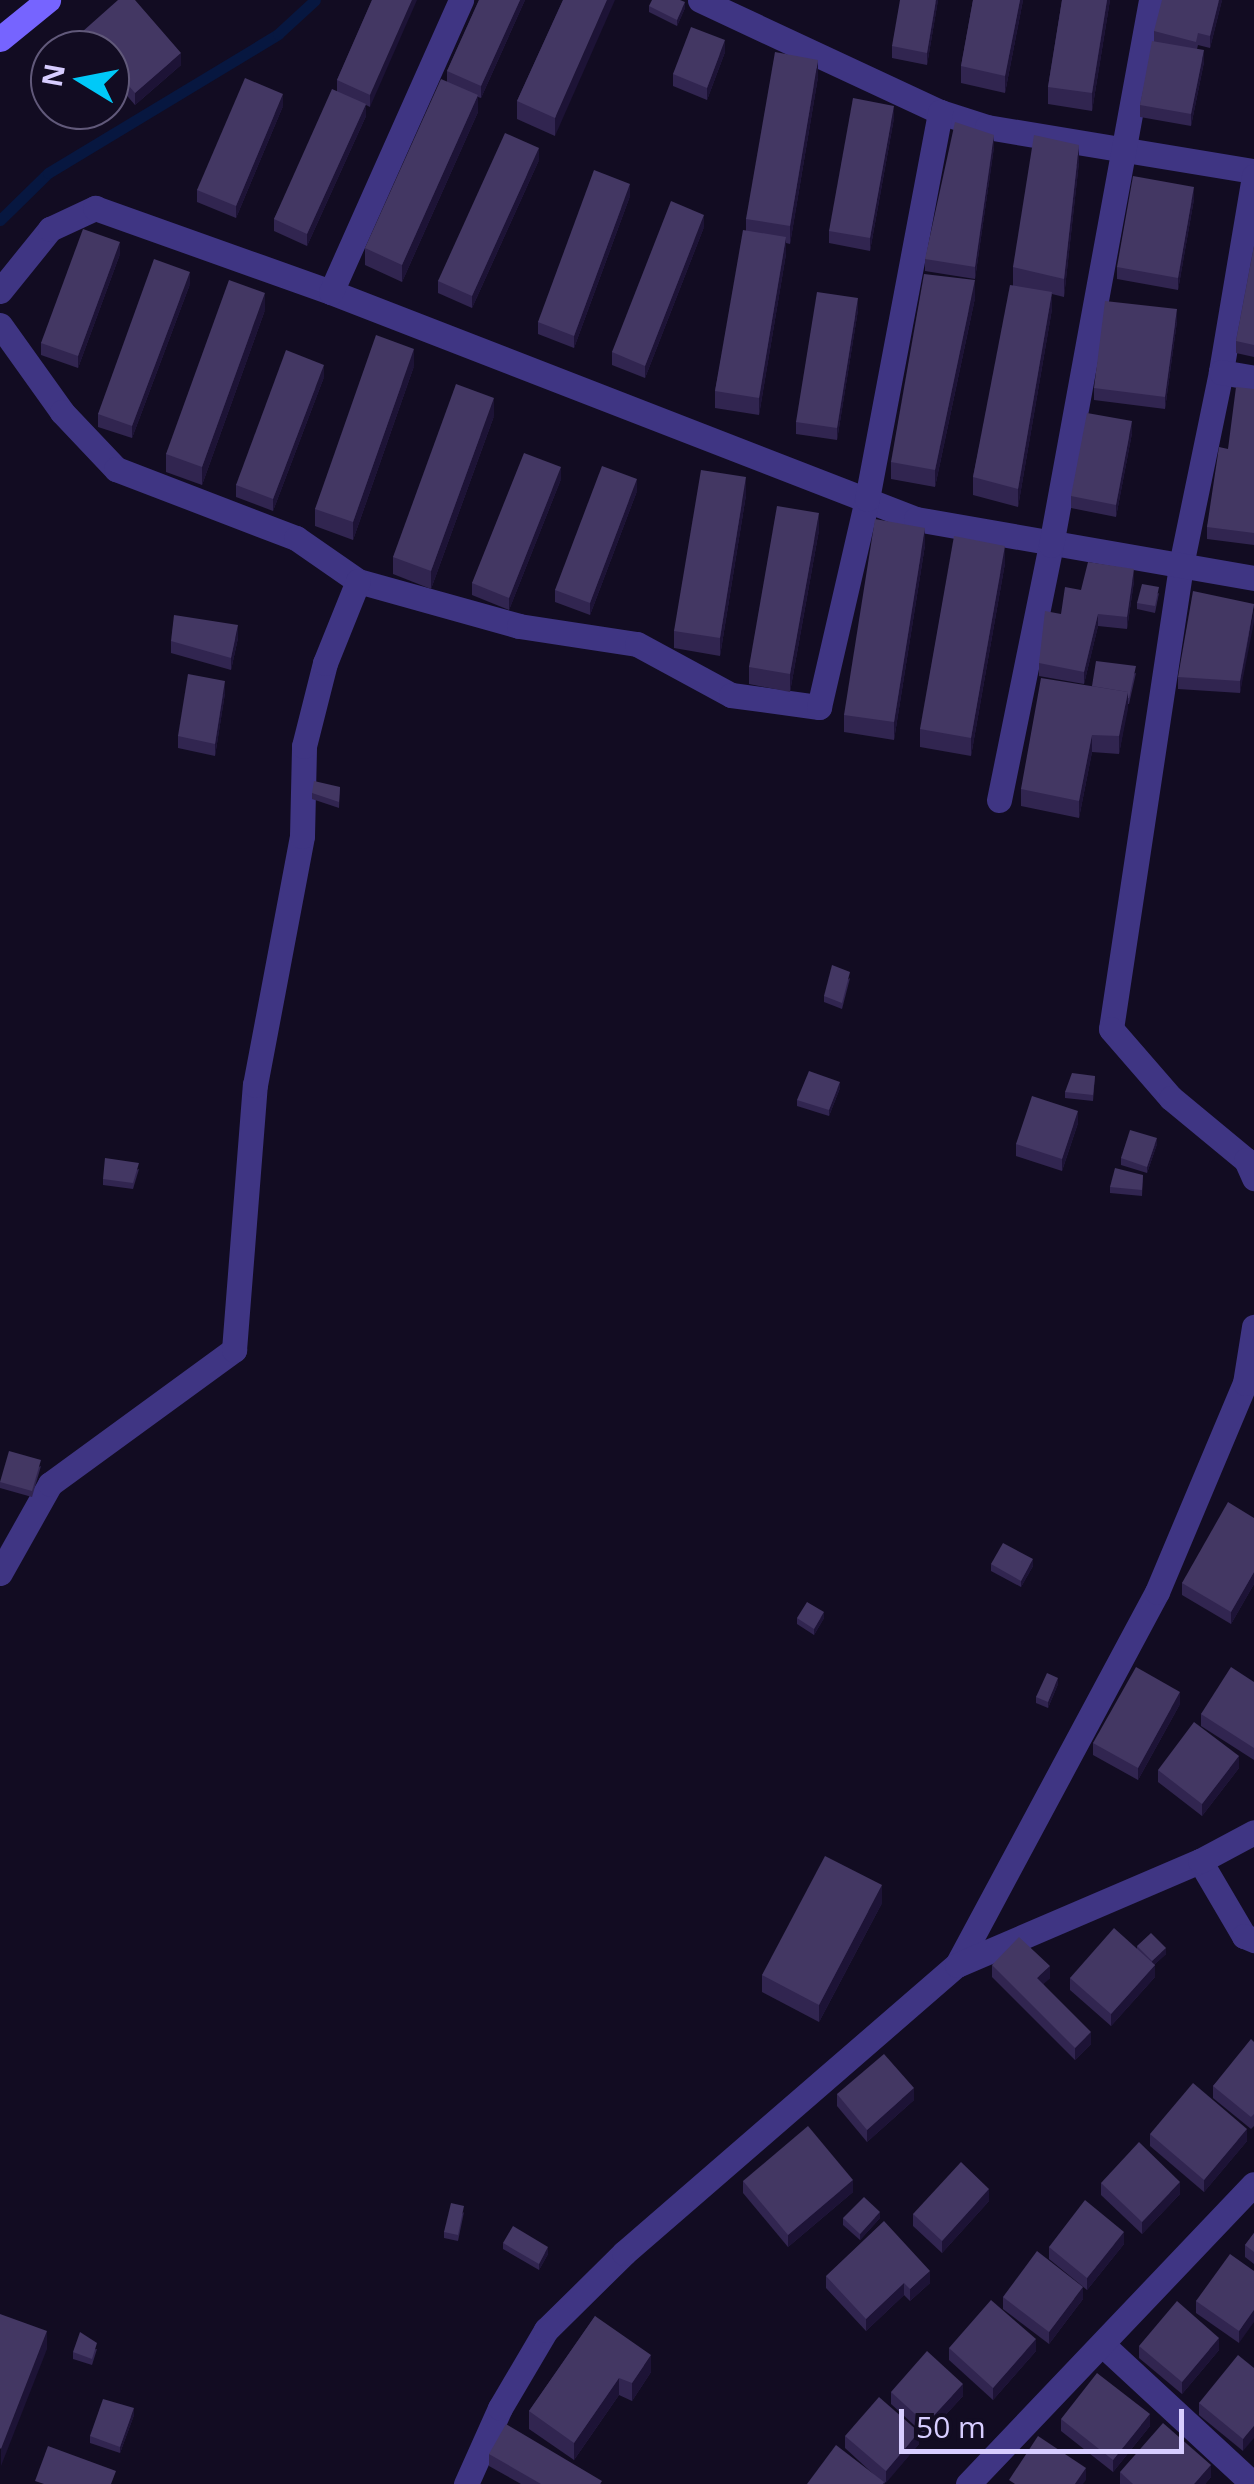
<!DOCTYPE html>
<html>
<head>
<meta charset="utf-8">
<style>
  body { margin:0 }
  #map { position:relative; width:1254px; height:2484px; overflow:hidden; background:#120c22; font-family:"Open Sans",sans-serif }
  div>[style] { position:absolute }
  .stream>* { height:11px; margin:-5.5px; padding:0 5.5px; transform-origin:5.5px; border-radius:5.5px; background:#071740 }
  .street>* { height:25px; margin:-12.5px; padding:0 12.5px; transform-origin:12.5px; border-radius:12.5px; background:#3f3583 }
  .secondary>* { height:25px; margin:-12.5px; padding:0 12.5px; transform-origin:12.5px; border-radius:12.5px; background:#7664ff }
  .wall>* { inset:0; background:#312550 }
  .shaded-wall>* { inset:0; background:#1d1336 }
  .building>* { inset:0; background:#433763 }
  span { translate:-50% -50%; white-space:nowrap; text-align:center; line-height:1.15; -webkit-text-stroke:8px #120c22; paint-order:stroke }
  .north { position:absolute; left:30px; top:30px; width:100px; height:100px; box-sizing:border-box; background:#120c22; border:2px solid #61597a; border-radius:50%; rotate:280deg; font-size:28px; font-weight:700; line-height:40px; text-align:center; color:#d7cdff }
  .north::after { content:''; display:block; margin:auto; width:35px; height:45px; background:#00c9f8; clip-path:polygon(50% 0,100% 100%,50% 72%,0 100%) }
  .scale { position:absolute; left:899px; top:2409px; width:285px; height:45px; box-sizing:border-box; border:5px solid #d7cdff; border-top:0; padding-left:12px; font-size:30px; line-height:35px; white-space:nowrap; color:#d7cdff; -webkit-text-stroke:8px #120c22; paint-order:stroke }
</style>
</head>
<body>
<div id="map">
  <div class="stream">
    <div style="left:0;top:220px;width:67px;rotate:-44.4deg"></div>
    <div style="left:48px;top:173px;width:269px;rotate:-31.1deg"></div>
    <div style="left:278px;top:34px;width:50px;rotate:-42.6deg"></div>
  </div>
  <div class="street">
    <div style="left:700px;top:0;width:265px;rotate:25deg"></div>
    <div style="left:940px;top:112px;width:49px;rotate:17.7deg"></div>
    <div style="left:987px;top:127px;width:271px;rotate:9.4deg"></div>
    <div style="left:1254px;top:176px;width:199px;rotate:99.6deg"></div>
    <div style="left:1221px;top:372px;width:198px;rotate:101.7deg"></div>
    <div style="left:1181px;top:566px;width:468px;rotate:98.6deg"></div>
    <div style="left:1111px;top:1029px;width:91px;rotate:49deg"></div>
    <div style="left:1171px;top:1098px;width:97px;rotate:39.6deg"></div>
    <div style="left:1246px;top:1160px;width:20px;rotate:66deg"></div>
    <div style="left:0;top:291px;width:80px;rotate:-51.1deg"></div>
    <div style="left:50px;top:229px;width:50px;rotate:-25deg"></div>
    <div style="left:95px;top:208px;width:251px;rotate:19.6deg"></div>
    <div style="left:331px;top:292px;width:627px;rotate:21.21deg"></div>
    <div style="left:916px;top:519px;width:343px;rotate:9.9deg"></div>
    <div style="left:331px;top:292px;width:320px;rotate:-66deg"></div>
    <div style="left:0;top:325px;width:107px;rotate:54.5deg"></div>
    <div style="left:62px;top:412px;width:79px;rotate:46.5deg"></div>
    <div style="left:116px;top:469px;width:193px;rotate:21deg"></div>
    <div style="left:296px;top:538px;width:75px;rotate:34.7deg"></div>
    <div style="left:358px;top:581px;width:167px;rotate:15.6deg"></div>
    <div style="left:519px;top:626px;width:119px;rotate:8.7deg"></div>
    <div style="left:637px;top:644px;width:107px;rotate:28.5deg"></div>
    <div style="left:731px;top:695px;width:89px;rotate:7.8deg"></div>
    <div style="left:819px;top:707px;width:213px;rotate:-77deg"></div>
    <div style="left:867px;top:499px;width:394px;rotate:-79.3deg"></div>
    <div style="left:1221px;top:372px;width:34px;rotate:10deg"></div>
    <div style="left:999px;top:800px;width:260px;rotate:-78.5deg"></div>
    <div style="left:1051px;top:545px;width:554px;rotate:-79.6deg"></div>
    <div style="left:0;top:1573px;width:102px;rotate:-60.7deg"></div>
    <div style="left:50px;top:1484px;width:228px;rotate:-36.1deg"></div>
    <div style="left:234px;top:1350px;width:266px;rotate:-85.5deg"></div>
    <div style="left:255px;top:1085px;width:253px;rotate:-79.3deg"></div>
    <div style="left:302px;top:836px;width:90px;rotate:-88.7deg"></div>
    <div style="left:304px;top:746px;width:86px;rotate:-75.8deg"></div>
    <div style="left:325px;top:663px;width:88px;rotate:-68.1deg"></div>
    <div style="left:1200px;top:1861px;width:87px;rotate:59.6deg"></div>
    <div style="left:1244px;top:1936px;width:11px;rotate:22deg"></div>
    <div style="left:957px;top:1965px;width:423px;rotate:-61.8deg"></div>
    <div style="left:1157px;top:1592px;width:227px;rotate:-67.2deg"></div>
    <div style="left:1245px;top:1383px;width:57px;rotate:-80.9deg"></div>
    <div style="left:1103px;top:2345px;width:205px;rotate:42.8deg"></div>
    <div style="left:466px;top:2484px;width:83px;rotate:-65.9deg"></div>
    <div style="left:500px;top:2408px;width:91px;rotate:-59.5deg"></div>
    <div style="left:546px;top:2330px;width:110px;rotate:-44.6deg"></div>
    <div style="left:624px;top:2253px;width:440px;rotate:-40.9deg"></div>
    <div style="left:957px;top:1965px;width:264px;rotate:-23.2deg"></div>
    <div style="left:1200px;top:1861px;width:61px;rotate:-28.2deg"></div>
    <div style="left:968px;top:2484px;width:414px;rotate:-46.4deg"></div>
  </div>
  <div class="secondary">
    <div style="left:0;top:39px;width:62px;rotate:-39.1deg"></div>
  </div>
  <div class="wall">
    <div style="clip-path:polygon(372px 0,370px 107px,366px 105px,366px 116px,307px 246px,274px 231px,274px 219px,337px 91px,337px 80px)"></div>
    <div style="clip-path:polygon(479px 0,525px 0,481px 98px,478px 97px,478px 112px,402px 282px,365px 265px,365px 248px,447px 81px,447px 71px)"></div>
    <div style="clip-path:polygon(563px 0,555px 136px,517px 119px,517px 101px)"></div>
    <div style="clip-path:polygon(938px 0,927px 65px,892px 58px,892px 46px)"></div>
    <div style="clip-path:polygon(973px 0,1023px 0,1005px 93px,961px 83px,961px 66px)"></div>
    <div style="clip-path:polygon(1062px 0,1110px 0,1092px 111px,1048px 104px,1048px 87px)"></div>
    <div style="clip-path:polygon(1222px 0,1210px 48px,1198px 45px,1197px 49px,1204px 62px,1191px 126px,1140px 117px,1140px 105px,1154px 41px,1154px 31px)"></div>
    <div style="clip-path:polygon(649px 6px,685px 8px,677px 26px,649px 12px)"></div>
    <div style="clip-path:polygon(82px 32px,181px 65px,135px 105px,110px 76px,110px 50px,88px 50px,82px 44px)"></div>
    <div style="clip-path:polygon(725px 52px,707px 100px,673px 86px,673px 74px)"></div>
    <div style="clip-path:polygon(818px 77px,790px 244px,786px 243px,786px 254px,759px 415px,715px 408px,715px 391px,746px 230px,746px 219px)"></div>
    <div style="clip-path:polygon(283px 106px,236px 218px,197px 202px,197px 190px)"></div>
    <div style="clip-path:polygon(894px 118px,870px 251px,829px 243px,829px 231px)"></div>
    <div style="clip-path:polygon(994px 147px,975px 279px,925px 271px,925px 259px)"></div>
    <div style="clip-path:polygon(539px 160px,472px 308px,438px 293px,438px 281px)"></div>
    <div style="clip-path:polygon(1079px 162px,1064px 297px,1052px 294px,1052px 309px,1018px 507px,973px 495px,973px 477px,1013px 285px,1013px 267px)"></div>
    <div style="clip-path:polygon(630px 196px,574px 348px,538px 334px,538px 322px)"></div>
    <div style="clip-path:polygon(1194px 199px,1178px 290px,1117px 279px,1117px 267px)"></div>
    <div style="clip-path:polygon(704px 227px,645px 378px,612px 365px,612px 352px)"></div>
    <div style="clip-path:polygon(1254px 246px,1254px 357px,1236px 353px,1236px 341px)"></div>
    <div style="clip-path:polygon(120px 254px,78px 368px,41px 355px,41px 343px)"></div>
    <div style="clip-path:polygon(190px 284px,132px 438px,98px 427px,98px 414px)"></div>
    <div style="clip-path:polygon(975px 298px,935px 487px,891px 479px,891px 462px)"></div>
    <div style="clip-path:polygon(265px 310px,202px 485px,166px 472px,166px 454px)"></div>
    <div style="clip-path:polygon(858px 310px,837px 440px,796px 434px,796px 422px)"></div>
    <div style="clip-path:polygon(1177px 321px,1165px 409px,1094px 400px,1094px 388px)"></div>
    <div style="clip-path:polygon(414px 366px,353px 540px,315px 526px,315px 509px)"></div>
    <div style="clip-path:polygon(324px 377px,273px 511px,236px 497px,236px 485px)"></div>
    <div style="clip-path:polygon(1254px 389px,1254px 545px,1207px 539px,1207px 527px,1228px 449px)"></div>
    <div style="clip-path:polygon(494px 416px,431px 589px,393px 574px,393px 557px)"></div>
    <div style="clip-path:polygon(1132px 433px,1116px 517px,1071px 508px,1071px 496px)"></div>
    <div style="clip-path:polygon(561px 479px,509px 610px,472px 595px,472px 583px)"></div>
    <div style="clip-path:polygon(637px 491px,590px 615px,555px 602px,555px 590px)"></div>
    <div style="clip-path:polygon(746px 495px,720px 656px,674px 648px,674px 631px)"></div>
    <div style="clip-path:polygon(819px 530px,790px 692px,749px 684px,749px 667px)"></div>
    <div style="clip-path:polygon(925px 545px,894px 740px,844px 732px,844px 715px)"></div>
    <div style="clip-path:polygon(1005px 563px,971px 756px,920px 747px,920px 729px)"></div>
    <div style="clip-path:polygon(1134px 581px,1127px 629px,1098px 626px,1084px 684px,1039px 676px,1039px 663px,1061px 614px,1081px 590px)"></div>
    <div style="clip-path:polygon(1159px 593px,1155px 613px,1137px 609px,1137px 603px)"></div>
    <div style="clip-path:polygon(1254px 604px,1240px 693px,1178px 689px,1178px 677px)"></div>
    <div style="clip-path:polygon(238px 638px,231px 670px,171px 653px,171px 641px)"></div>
    <div style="clip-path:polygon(1136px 673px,1129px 704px,1128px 704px,1119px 754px,1092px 752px,1079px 818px,1021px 806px,1021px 789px,1092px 686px)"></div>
    <div style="clip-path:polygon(225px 693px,215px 756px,178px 748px,178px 736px)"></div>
    <div style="clip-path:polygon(340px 787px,339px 808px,312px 799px,312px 793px)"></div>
    <div style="clip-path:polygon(850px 978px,842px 1009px,824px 1002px,824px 996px)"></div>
    <div style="clip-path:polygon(1095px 1076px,1093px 1101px,1065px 1098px,1065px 1092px)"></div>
    <div style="clip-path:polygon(840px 1088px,829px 1116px,797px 1106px,797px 1100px)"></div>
    <div style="clip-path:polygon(1078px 1123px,1062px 1171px,1016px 1156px,1016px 1144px)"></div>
    <div style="clip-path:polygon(1157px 1144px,1147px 1173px,1121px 1165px,1121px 1158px)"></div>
    <div style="clip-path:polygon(139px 1169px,133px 1189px,103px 1185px,103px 1179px)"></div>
    <div style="clip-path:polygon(1143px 1175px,1142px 1196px,1110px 1193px,1110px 1187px)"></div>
    <div style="clip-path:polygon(41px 1466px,32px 1497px,0 1488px,0 1482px)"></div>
    <div style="clip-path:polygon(1254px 1518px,1254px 1584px,1231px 1624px,1182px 1595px,1182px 1583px)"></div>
    <div style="clip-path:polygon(991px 1564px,1033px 1566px,1021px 1587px,991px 1571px)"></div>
    <div style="clip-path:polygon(797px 1618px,824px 1618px,814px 1635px,797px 1624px)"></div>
    <div style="clip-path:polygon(1254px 1682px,1254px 1760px,1201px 1726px,1201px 1714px)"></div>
    <div style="clip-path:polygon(1058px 1684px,1048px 1708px,1036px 1703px,1036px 1697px)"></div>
    <div style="clip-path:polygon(1180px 1704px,1138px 1780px,1093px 1755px,1093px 1743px)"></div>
    <div style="clip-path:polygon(1239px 1768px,1202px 1816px,1158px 1782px,1158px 1770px)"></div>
    <div style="clip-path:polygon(882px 1903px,819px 2022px,762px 1992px,762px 1975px)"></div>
    <div style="clip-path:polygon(1137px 1946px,1166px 1954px,1155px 1964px,1155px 1977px,1111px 2026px,1070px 1990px,1070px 1978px,1137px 1949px)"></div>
    <div style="clip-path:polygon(992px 1965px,1050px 1978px,1043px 1984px,1091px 2044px,1075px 2060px,992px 1977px)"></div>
    <div style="clip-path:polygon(1254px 2042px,1254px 2126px,1251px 2129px,1213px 2098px,1213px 2086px)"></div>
    <div style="clip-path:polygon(837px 2094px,914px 2100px,867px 2142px,837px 2106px)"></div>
    <div style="clip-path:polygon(1150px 2134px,1247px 2141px,1204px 2192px,1150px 2146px)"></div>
    <div style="clip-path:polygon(743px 2181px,853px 2192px,788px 2247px,743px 2193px)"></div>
    <div style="clip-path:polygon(1101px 2183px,1180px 2194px,1142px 2234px,1101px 2195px)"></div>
    <div style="clip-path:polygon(989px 2201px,942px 2253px,913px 2226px,913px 2214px)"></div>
    <div style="clip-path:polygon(464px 2212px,458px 2241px,444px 2238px,444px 2232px)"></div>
    <div style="clip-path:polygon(843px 2218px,880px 2218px,860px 2240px,843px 2225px)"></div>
    <div style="clip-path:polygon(1254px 2233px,1254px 2264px,1245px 2257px,1245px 2245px)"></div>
    <div style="clip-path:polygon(503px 2243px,548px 2254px,539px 2270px,503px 2249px)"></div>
    <div style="clip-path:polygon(1124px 2244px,1087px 2290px,1049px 2259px,1049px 2247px)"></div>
    <div style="clip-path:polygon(1254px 2271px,1239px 2343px,1196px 2313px,1196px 2301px)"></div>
    <div style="clip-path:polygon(826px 2276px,930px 2283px,910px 2301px,904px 2295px,866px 2331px,826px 2288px)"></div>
    <div style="clip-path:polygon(1003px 2297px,1083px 2299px,1049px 2344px,1003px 2309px)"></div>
    <div style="clip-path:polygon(595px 2316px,651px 2372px,632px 2401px,619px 2395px,574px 2460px,529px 2429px,529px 2411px)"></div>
    <div style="clip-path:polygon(1139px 2346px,1219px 2350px,1182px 2394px,1139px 2358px)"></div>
    <div style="clip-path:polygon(949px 2348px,1036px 2351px,993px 2400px,949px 2360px)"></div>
    <div style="clip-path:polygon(97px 2349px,92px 2365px,73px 2359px,73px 2352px)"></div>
    <div style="clip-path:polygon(1254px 2368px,1243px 2451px,1199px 2415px,1199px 2403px)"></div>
    <div style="clip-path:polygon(891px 2392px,963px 2396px,926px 2436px,891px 2404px)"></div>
    <div style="clip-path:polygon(134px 2415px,120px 2453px,90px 2443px,90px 2436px)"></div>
    <div style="clip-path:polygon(1061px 2419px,1150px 2426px,1113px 2472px,1061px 2431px)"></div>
    <div style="clip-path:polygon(845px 2436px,919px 2444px,884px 2484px,845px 2448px)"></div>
    <div style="clip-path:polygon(489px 2454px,602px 2484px,521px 2484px,489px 2466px)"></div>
    <div style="clip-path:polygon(1120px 2472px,1211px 2477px,1205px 2484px,1120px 2484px)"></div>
  </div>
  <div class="shaded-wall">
    <div style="clip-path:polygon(412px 0,417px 0,370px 107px,370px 95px)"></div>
    <div style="clip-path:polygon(520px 0,525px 0,481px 98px,481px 86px)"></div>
    <div style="clip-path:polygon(607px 0,615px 0,555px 136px,555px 118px)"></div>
    <div style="clip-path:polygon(936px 0,938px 0,927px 65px,927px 53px)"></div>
    <div style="clip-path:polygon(1020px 0,1023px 0,1005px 93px,1005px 76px)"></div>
    <div style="clip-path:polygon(1107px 0,1110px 0,1092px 111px,1092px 93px)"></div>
    <div style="clip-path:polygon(1219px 0,1222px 0,1210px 48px,1210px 36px)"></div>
    <div style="clip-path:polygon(685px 2px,685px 8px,677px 26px,677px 20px)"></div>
    <div style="clip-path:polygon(725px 40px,725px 52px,707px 100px,707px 88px)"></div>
    <div style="clip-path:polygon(1204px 50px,1204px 62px,1191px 126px,1191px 114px)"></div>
    <div style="clip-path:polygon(181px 53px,181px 65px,135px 105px,135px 93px)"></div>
    <div style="clip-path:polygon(818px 60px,818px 77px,790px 244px,790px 226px)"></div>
    <div style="clip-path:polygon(283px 94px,283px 106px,236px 218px,236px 206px)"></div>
    <div style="clip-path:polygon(478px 95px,478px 112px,402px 282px,402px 265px)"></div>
    <div style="clip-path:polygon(366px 104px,366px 116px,307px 246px,307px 234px)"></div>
    <div style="clip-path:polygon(894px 106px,894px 118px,870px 251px,870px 238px)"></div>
    <div style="clip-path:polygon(994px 135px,994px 147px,975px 279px,975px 267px)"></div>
    <div style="clip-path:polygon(1079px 145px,1079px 162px,1064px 297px,1064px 279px)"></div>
    <div style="clip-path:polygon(539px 148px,539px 160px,472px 308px,472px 296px)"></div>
    <div style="clip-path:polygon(630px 184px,630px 196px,574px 348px,574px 336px)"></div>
    <div style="clip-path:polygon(1194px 187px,1194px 199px,1178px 290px,1178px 278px)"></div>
    <div style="clip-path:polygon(704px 215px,704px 227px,645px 378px,645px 366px)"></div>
    <div style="clip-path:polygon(786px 237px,786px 254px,759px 415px,759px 398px)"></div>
    <div style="clip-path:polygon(120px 242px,120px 254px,78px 368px,78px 356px)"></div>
    <div style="clip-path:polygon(190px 272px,190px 284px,132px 438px,132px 426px)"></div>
    <div style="clip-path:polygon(975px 280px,975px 298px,935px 487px,935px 470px)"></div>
    <div style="clip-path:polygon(1052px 292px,1052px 309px,1018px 507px,1018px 489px)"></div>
    <div style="clip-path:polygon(265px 293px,265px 310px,202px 485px,202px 467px)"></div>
    <div style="clip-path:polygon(858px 298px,858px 310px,837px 440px,837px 428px)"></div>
    <div style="clip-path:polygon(1177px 309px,1177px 321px,1165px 409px,1165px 397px)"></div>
    <div style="clip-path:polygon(414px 349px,414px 366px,353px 540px,353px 522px)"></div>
    <div style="clip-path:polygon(324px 365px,324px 377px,273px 511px,273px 499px)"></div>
    <div style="clip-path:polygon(494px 398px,494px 416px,431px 589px,431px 571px)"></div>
    <div style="clip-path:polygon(1132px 421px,1132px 433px,1116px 517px,1116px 505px)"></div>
    <div style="clip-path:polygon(561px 467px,561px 479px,509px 610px,509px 598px)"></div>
    <div style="clip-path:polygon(746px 477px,746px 495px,720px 656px,720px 638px)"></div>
    <div style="clip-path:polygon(637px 479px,637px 491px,590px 615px,590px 603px)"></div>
    <div style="clip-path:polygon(819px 513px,819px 530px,790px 692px,790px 674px)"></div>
    <div style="clip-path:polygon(925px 528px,925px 545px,894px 740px,894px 722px)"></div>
    <div style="clip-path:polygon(1005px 546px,1005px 563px,971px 756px,971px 738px)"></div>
    <div style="clip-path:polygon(1134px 569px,1134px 581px,1127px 629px,1127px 617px)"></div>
    <div style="clip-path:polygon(1254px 610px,1254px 622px,1240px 693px,1240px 681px)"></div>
    <div style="clip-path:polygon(1098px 614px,1098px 626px,1084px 684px,1084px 672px)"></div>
    <div style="clip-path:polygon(238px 625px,238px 638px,231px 670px,231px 658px)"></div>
    <div style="clip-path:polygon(225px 681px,225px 693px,215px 756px,215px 744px)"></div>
    <div style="clip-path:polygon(1128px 692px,1128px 709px,1119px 754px,1119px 736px)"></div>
    <div style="clip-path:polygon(1092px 735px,1092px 752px,1079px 818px,1079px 801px)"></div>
    <div style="clip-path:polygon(840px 1082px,840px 1088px,829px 1116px,829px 1110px)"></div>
    <div style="clip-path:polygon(1078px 1111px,1078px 1123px,1062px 1171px,1062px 1159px)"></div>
    <div style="clip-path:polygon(1157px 1138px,1157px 1144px,1147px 1173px,1147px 1167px)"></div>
    <div style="clip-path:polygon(1033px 1559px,1033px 1566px,1021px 1587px,1021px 1581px)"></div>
    <div style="clip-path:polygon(1254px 1572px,1254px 1584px,1231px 1624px,1231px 1612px)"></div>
    <div style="clip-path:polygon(824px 1612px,824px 1618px,814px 1635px,814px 1629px)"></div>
    <div style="clip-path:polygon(1058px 1678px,1058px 1684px,1048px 1708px,1048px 1702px)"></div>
    <div style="clip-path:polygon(1180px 1692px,1180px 1704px,1138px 1780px,1138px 1768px)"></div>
    <div style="clip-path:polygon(1239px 1756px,1239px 1768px,1202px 1816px,1202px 1804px)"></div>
    <div style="clip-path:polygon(882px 1885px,882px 1903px,819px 2022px,819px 2005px)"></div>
    <div style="clip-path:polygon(1166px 1948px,1166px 1954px,1152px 1967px,1152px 1961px)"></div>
    <div style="clip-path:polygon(1155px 1965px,1155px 1977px,1111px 2026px,1111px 2014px)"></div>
    <div style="clip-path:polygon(1050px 1966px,1050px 1978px,1037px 1990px,1037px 1978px)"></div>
    <div style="clip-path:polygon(1091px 2032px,1091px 2044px,1075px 2060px,1075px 2048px)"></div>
    <div style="clip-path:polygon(914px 2088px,914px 2100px,867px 2142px,867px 2130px)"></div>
    <div style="clip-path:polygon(1247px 2129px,1247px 2141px,1204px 2192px,1204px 2180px)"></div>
    <div style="clip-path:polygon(853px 2180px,853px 2192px,788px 2247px,788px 2235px)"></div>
    <div style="clip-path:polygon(1180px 2182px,1180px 2194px,1142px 2234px,1142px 2222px)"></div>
    <div style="clip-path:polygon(989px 2189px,989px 2201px,942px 2253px,942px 2241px)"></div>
    <div style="clip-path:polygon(880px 2212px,880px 2218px,860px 2240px,860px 2234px)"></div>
    <div style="clip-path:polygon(1124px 2232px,1124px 2244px,1087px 2290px,1087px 2278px)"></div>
    <div style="clip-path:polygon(548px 2247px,548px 2254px,539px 2270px,539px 2264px)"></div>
    <div style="clip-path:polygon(930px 2271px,930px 2283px,910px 2301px,910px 2289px)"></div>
    <div style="clip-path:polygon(904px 2283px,904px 2295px,866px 2331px,866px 2319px)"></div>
    <div style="clip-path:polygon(1083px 2287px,1083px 2299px,1049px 2344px,1049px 2332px)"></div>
    <div style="clip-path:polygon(1254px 2310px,1254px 2322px,1239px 2343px,1239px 2331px)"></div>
    <div style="clip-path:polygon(47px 2331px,47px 2349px,1px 2466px,1px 2449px)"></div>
    <div style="clip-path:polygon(1219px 2338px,1219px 2350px,1182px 2394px,1182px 2382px)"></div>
    <div style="clip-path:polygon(1036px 2339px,1036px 2351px,993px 2400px,993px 2388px)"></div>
    <div style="clip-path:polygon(651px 2355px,651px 2372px,632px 2401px,632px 2383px)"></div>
    <div style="clip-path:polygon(619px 2378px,619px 2395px,574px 2460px,574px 2443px)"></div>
    <div style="clip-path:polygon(963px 2384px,963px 2396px,926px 2436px,926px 2424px)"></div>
    <div style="clip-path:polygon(134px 2408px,134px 2415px,120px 2453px,120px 2447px)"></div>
    <div style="clip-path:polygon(1150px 2414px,1150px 2426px,1113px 2472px,1113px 2460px)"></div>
    <div style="clip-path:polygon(1254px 2426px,1254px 2438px,1243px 2451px,1243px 2439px)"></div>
    <div style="clip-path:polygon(919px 2432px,919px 2444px,886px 2483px,886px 2471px)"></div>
    <div style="clip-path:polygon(1211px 2465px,1211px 2477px,1205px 2484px,1194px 2484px)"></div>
    <div style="clip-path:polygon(1086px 2468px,1086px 2480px,1083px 2484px,1075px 2484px)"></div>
  </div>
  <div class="building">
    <div style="clip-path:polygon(118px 0,135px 0,181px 53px,135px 93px,110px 64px,110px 50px,98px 50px,82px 32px)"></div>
    <div style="clip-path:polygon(372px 0,412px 0,370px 95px,337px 80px)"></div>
    <div style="clip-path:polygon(479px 0,520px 0,481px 86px,447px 71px)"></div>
    <div style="clip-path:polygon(563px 0,607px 0,555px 118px,517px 101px)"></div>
    <div style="clip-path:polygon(652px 0,680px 0,685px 2px,677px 20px,649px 6px)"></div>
    <div style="clip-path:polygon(900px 0,936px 0,927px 53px,892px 46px)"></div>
    <div style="clip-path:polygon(973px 0,1020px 0,1005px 76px,961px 66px)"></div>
    <div style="clip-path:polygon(1062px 0,1107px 0,1092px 93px,1048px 87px)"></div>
    <div style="clip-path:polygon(1162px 0,1219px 0,1210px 36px,1198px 33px,1196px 42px,1154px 31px)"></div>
    <div style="clip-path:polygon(691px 27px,725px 40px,707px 88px,673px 74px)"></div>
    <div style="clip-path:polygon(1152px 41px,1204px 50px,1191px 114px,1140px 105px)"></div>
    <div style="clip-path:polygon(775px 52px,818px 60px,790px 226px,746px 219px)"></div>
    <div style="clip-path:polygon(245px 78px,283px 94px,236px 206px,197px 190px)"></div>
    <div style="clip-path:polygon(441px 79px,478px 95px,402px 265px,365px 248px)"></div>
    <div style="clip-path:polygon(332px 89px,366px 104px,307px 234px,274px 219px)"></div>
    <div style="clip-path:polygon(853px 98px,894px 106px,870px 238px,829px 231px)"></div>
    <div style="clip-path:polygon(955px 122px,994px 135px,975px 267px,925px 259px)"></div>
    <div style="clip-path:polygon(505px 133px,539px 148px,472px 296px,438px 281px)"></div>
    <div style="clip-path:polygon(1034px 135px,1079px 145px,1064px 279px,1013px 267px)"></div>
    <div style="clip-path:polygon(594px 170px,630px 184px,574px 336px,538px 322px)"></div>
    <div style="clip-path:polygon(1133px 176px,1194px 187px,1178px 278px,1117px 267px)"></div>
    <div style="clip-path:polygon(671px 201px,704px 215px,645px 366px,612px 352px)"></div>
    <div style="clip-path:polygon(83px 229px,120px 242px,78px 356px,41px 343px)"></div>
    <div style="clip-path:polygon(743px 230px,786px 237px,759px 398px,715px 391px)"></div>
    <div style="clip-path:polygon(1254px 246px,1254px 345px,1236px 341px)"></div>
    <div style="clip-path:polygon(154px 259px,190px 272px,132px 426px,98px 414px)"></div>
    <div style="clip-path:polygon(924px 274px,975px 280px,935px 470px,891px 462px)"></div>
    <div style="clip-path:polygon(229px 280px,265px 293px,202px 467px,166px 454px)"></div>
    <div style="clip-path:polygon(1010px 285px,1052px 292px,1018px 489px,973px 477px)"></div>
    <div style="clip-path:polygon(817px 292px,858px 298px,837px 428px,796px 422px)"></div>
    <div style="clip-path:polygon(1105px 301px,1177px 309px,1165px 397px,1094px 388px)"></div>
    <div style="clip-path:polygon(376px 335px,414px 349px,353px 522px,315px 509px)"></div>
    <div style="clip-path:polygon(286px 350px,324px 365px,273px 499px,236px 485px)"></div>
    <div style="clip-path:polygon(456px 384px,494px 398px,431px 571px,393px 557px)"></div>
    <div style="clip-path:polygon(1236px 387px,1254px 389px,1254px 533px,1207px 527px,1219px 447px,1228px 449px)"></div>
    <div style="clip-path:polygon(1087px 413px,1132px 421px,1116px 505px,1071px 496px)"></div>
    <div style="clip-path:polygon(524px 453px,561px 467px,509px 598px,472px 583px)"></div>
    <div style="clip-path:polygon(602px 466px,637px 479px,590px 603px,555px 590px)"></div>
    <div style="clip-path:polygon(701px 470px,746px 477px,720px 638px,674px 631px)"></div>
    <div style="clip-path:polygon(777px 506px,819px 513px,790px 674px,749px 667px)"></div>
    <div style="clip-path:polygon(875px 519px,925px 528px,894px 722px,844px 715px)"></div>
    <div style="clip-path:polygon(954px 536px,1005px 546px,971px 738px,920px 729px)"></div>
    <div style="clip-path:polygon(1088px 562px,1134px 569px,1127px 617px,1098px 614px,1084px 672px,1039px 663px,1045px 611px,1061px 614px,1065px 587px,1081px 590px)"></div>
    <div style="clip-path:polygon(1142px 584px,1159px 587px,1155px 606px,1137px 603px)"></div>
    <div style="clip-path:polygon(1193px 591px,1254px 604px,1240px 681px,1178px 677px)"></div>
    <div style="clip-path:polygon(174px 615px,238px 625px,231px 658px,171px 641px)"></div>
    <div style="clip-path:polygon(1096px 661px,1136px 666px,1129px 698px,1128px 698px,1128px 692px,1092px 686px)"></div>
    <div style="clip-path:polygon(188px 674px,225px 681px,215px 744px,178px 736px)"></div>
    <div style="clip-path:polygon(1041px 678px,1128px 692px,1119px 736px,1092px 735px,1079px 801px,1021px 789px)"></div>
    <div style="clip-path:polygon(314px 781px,340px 787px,339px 802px,312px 793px)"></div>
    <div style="clip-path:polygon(832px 965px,850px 972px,842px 1003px,824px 996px)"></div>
    <div style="clip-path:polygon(809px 1071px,840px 1082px,829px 1110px,797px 1100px)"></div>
    <div style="clip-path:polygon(1072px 1073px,1095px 1076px,1093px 1095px,1065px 1092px)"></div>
    <div style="clip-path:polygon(1032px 1096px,1078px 1111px,1062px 1159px,1016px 1144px)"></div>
    <div style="clip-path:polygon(1130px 1130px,1157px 1138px,1147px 1167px,1121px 1158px)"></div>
    <div style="clip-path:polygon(105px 1158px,139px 1163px,133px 1183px,103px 1179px)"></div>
    <div style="clip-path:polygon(1115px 1168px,1143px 1175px,1142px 1190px,1110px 1187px)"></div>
    <div style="clip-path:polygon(9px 1451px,41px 1460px,32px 1491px,0 1482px)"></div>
    <div style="clip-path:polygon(1228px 1502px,1254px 1518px,1254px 1572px,1231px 1612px,1182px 1583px)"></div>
    <div style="clip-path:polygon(1003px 1543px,1033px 1559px,1021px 1581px,991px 1564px)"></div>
    <div style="clip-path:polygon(807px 1602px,824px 1612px,814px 1629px,797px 1618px)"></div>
    <div style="clip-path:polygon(1136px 1667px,1180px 1692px,1138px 1768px,1093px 1743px)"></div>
    <div style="clip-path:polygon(1231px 1667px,1254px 1682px,1254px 1748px,1201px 1714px)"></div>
    <div style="clip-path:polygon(1047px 1673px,1058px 1678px,1048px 1702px,1036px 1697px)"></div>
    <div style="clip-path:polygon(1194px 1722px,1239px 1756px,1202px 1804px,1158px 1770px)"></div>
    <div style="clip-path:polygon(825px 1856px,882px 1885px,819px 2005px,762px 1975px)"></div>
    <div style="clip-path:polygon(1114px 1928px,1155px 1965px,1111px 2014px,1070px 1978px)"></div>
    <div style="clip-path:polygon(1151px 1933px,1166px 1948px,1152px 1961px,1137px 1946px)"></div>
    <div style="clip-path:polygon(1019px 1937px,1050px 1966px,1037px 1978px,1091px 2032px,1075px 2048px,992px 1965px)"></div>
    <div style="clip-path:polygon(1251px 2039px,1254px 2042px,1254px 2114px,1251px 2117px,1213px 2086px)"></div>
    <div style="clip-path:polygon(884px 2054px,914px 2088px,867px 2130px,837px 2094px)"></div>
    <div style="clip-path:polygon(1193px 2083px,1247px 2129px,1204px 2180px,1150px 2134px)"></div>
    <div style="clip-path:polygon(808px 2126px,853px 2180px,788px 2235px,743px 2181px)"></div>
    <div style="clip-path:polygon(1139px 2142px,1180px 2182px,1142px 2222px,1101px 2183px)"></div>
    <div style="clip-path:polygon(961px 2162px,989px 2189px,942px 2241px,913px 2214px)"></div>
    <div style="clip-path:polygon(864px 2197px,880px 2212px,860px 2234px,843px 2218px)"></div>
    <div style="clip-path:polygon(1085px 2200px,1124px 2232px,1087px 2278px,1049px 2247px)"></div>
    <div style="clip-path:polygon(451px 2203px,464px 2206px,458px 2235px,444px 2232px)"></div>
    <div style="clip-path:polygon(884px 2221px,930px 2271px,910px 2289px,904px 2283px,866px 2319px,826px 2276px)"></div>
    <div style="clip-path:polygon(513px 2226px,548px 2247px,539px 2264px,503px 2243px)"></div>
    <div style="clip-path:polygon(1254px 2233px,1254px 2252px,1245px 2245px)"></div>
    <div style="clip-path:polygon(1037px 2251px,1083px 2287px,1049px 2332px,1003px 2297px)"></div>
    <div style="clip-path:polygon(1230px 2254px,1254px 2271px,1254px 2310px,1239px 2331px,1196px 2301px)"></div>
    <div style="clip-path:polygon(991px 2300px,1036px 2339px,993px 2388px,949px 2348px)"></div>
    <div style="clip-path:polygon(1177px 2301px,1219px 2338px,1182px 2382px,1139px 2346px)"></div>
    <div style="clip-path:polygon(0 2314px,47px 2331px,1px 2449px,0 2448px)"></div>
    <div style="clip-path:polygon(595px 2316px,651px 2355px,632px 2383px,619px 2378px,574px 2443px,529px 2411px)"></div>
    <div style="clip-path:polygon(80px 2332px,97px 2343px,92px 2359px,73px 2352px)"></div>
    <div style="clip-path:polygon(927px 2351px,963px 2384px,926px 2424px,891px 2392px)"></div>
    <div style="clip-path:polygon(1238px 2355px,1254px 2368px,1254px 2426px,1243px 2439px,1199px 2403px)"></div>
    <div style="clip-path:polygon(1097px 2373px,1150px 2414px,1113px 2460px,1061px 2419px)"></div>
    <div style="clip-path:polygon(879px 2397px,919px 2432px,886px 2471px,845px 2436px)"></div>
    <div style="clip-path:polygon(103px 2399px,134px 2408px,120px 2447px,90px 2436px)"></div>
    <div style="clip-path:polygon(1163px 2423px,1211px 2465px,1194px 2484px,1133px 2484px,1120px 2472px)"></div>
    <div style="clip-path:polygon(506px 2424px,602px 2481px,600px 2484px,541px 2484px,489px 2454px)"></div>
    <div style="clip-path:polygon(1038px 2436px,1086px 2468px,1075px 2484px,1015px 2484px,1009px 2480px)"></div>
    <div style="clip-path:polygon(836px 2445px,884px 2482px,883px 2484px,807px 2484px)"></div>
    <div style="clip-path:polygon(48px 2446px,116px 2471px,111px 2484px,44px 2484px,35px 2481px)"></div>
  </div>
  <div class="north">N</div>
  <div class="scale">50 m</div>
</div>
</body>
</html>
